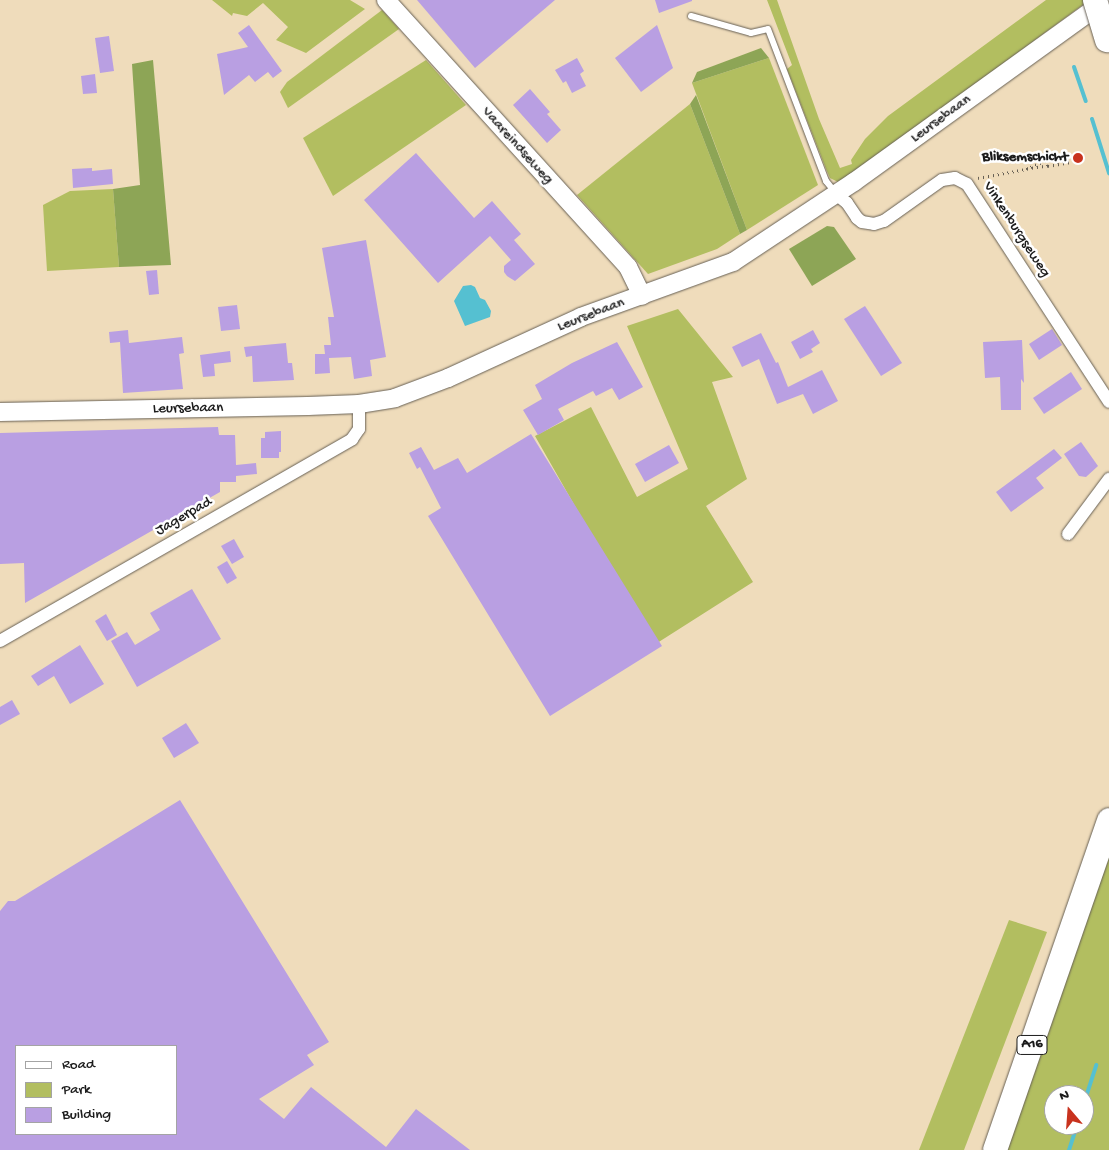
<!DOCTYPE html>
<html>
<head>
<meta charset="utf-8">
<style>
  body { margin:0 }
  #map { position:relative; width:1109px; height:1150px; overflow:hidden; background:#efdcbb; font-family:"Gochi Hand",sans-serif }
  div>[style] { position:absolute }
  .green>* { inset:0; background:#b2be60 }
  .forest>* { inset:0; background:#8da556 }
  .water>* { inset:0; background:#55c0d1 }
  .stream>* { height:4px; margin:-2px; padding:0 2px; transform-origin:2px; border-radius:2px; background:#55c0d1 }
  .building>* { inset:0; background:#b99fe2 }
  .path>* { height:2.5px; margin-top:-1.25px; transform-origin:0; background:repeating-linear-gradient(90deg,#665f54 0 1px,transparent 0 5px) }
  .roads { filter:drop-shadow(0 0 1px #665f54) drop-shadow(0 0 1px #665f54) }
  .lane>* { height:6px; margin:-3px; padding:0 3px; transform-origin:3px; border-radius:3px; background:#fff }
  .street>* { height:12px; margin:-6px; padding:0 6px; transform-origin:6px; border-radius:6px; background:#fff }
  .secondary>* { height:18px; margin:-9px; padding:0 9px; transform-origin:9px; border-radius:9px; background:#fff }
  .highway>* { height:24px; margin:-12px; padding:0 12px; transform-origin:12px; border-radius:12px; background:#fff }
  .bridges { filter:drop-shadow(0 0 1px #665f54) drop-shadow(0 0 1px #665f54) }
  .highway-bridge>* { height:24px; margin:-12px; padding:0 12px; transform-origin:12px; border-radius:12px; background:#fff }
  .dots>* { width:14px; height:14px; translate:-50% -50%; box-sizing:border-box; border:2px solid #fff; border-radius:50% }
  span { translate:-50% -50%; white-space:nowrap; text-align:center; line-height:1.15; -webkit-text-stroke:5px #fff; paint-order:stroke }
  .shield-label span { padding:1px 4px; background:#fff; border:1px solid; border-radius:4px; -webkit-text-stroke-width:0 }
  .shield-label { font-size:14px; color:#1c1c1c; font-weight:700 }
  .street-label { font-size:15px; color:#1c1c1c }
  .poi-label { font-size:15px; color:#1c1c1c; font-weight:700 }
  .right { translate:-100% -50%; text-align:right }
  .legend { position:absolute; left:15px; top:1045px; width:162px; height:90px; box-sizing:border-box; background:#fff; border:1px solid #a4a4a4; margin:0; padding:6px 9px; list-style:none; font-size:15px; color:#1c1c1c }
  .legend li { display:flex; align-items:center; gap:10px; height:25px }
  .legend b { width:25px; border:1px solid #a4a4a4 }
  .north { position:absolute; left:1044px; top:1085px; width:50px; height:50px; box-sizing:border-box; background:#fff; border:1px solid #a4a4a4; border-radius:50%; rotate:342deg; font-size:14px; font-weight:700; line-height:20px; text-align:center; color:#1c1c1c }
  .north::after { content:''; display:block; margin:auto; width:18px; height:22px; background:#c8321e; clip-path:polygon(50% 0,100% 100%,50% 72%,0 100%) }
</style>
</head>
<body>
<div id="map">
  <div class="green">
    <div style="clip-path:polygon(212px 0,350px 0,365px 9px,306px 53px,276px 40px,288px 27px,263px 3px,247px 16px,233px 13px,232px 16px)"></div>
    <div style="clip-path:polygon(767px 0,777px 0,819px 119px,840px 168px,852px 164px,851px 160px,865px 139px,888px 116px,1046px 0,1083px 0,1084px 4px,840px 183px,830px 178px,826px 169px,787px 69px,792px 65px)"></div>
    <div style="clip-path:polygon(382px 10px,399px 29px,288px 108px,280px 92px,287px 82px)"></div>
    <div style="clip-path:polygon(769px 58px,818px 185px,747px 230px,692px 83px)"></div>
    <div style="clip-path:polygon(426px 60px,466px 105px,333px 196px,303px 138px)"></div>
    <div style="clip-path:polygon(690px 104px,740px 234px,717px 249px,648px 274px,577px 195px)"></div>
    <div style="clip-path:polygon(113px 189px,119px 267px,47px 271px,43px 205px,70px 191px)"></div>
    <div style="clip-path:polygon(678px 309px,733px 377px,712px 382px,747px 479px,706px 506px,753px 582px,654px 645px,535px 436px,591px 407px,637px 497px,688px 469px,627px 326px)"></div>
    <div style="clip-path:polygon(evenodd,1109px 848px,1109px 1150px,1005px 1150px,1109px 848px,1054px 1095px,1084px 1095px,1084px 1125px,1054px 1125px,1054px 1095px)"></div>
    <div style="clip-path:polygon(1009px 920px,1047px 932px,964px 1150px,919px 1150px)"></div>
  </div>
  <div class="forest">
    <div style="clip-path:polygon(761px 48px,769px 58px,692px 83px,697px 72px)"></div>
    <div style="clip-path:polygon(153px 60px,171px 265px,119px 267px,113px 189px,140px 185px,132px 64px)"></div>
    <div style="clip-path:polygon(696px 95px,747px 230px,740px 234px,690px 104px)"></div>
    <div style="clip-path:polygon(827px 226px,834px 227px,856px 259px,812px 286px,789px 249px)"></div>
  </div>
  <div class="water">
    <div style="clip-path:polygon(471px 285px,475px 287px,480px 298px,485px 300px,491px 311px,490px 317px,465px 326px,454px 301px,463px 286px)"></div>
  </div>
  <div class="stream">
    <div style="left:1074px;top:67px;width:36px;rotate:71deg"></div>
    <div style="left:1092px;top:119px;width:57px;rotate:72.5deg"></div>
    <div style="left:1084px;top:1103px;width:40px;rotate:-72deg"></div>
    <div style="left:1069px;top:1150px;width:26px;rotate:-72deg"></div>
  </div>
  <div class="building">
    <div style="clip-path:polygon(417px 0,555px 0,475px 68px)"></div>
    <div style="clip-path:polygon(655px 0,692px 0,692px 1px,659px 13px)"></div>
    <div style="clip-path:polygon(249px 25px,282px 71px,273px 78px,268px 72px,255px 82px,249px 75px,224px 95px,217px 54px,248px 47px,238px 33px)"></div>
    <div style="clip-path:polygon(657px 25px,673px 68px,641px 92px,615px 58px)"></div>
    <div style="clip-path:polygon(109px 36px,114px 71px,100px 73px,95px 38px)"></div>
    <div style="clip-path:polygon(577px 58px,584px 71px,580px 74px,586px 86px,572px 93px,566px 81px,563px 83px,555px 70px)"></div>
    <div style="clip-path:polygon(95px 74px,97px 93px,83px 94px,81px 76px)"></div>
    <div style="clip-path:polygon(530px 89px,550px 112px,547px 114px,561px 130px,547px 143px,513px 105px)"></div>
    <div style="clip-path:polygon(416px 153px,474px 218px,492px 201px,521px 234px,514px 240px,535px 264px,515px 281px,507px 276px,504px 272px,504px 266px,511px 260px,490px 236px,438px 283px,364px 200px)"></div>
    <div style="clip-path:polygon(92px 168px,92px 171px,112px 169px,113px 184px,73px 188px,72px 169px)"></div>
    <div style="clip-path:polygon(366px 240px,386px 357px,370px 360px,372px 376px,354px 379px,351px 357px,329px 358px,330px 373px,315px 374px,315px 354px,325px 354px,324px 345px,331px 345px,328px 317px,334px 317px,322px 248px)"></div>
    <div style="clip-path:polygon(157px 270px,159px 294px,149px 295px,146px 271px)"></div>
    <div style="clip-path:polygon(237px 305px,240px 329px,221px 331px,218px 307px)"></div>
    <div style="clip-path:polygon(865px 306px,902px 363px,881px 376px,844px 319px)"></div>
    <div style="clip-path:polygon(1052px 329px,1062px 345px,1039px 360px,1029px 344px)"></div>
    <div style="clip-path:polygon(128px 330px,129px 343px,182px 337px,184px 353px,179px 354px,183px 389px,123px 393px,120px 342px,110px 343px,109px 332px)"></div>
    <div style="clip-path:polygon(813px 330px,820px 343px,811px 349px,813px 352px,800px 359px,791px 342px)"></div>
    <div style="clip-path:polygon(761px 333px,776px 363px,778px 362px,788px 387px,822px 370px,838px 401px,813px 414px,803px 394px,777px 404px,759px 359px,742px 367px,732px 347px)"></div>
    <div style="clip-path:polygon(1022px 340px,1024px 383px,1021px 379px,1021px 410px,1001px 410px,1000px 377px,985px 378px,983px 342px)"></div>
    <div style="clip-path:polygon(617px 342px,643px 387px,619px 400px,612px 388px,596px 396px,593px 391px,558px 409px,564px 420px,538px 435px,523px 410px,542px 399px,535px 385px,572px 363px)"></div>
    <div style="clip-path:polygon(286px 343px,288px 363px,292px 363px,294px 380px,253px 382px,252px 356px,246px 357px,244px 347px)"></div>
    <div style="clip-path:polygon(230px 351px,231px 362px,214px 364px,215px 376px,203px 377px,200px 355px)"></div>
    <div style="clip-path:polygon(1071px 372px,1082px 389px,1044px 414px,1033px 398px)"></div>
    <div style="clip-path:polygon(218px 427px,219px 435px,235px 435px,236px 465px,256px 463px,257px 474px,236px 476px,236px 482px,220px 482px,220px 492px,25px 603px,24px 563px,0 564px,0 433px)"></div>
    <div style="clip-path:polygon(281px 431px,281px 452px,279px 452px,279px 458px,261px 458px,261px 438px,265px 438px,265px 432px)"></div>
    <div style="clip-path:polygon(531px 434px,662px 646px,550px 716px,428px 516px,441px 508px,420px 467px,417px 469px,409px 453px,421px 447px,434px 470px,458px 458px,467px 473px)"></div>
    <div style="clip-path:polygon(1081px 442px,1098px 466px,1086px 477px,1079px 476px,1064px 454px)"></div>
    <div style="clip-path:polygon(669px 445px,679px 463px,645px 482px,635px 464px)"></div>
    <div style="clip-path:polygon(1054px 449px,1062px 458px,1036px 478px,1044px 488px,1011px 512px,996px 492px)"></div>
    <div style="clip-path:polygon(234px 539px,244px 557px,232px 564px,221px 546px)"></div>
    <div style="clip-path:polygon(227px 561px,237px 578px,227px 584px,217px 567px)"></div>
    <div style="clip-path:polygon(192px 589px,221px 639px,137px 687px,111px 641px,127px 632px,135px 645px,160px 630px,150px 613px)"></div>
    <div style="clip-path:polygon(106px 614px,117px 635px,107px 641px,95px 621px)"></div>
    <div style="clip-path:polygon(80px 645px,104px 684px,70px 704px,54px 676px,38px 686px,31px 676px)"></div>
    <div style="clip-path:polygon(12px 700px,20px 714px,0 725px,0 707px)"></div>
    <div style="clip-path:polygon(186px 723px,199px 743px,174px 758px,162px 738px)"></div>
    <div style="clip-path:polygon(evenodd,180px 800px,329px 1042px,307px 1055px,314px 1065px,259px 1099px,284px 1119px,311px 1087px,386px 1147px,416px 1109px,470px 1150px,0 1150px,0 911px,8px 901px,15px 901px,180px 800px,16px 1046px,176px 1046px,176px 1134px,16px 1134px,16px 1046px)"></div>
  </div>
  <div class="path">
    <div style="left:1068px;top:158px;width:10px;rotate:-11deg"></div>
    <div style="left:1047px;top:160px;width:22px;rotate:-8deg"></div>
    <div style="left:1068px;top:161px;width:10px;rotate:-6deg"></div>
    <div style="left:1057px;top:162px;width:12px;rotate:-14deg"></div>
    <div style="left:1048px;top:166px;width:22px;rotate:-10deg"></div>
    <div style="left:978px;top:178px;width:49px;rotate:-10.6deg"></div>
    <div style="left:1026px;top:169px;width:23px;rotate:-23deg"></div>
    <div style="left:1047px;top:160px;width:6px;rotate:81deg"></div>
    <div style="left:1048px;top:166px;width:22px;rotate:172deg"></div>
  </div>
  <div class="roads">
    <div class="lane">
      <div style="left:691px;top:16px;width:62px;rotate:15.8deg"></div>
      <div style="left:751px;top:33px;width:17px;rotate:-13deg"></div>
      <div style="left:768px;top:29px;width:163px;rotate:69.1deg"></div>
      <div style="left:826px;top:181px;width:14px;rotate:51deg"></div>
    </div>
    <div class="street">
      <div style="left:836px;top:194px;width:14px;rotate:39deg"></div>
      <div style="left:847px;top:203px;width:18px;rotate:56deg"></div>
      <div style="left:857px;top:218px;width:6px;rotate:39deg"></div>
      <div style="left:862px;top:222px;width:12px;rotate:9deg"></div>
      <div style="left:874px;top:224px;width:10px;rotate:-17deg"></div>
      <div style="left:884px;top:221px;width:71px;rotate:-35.3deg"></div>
      <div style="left:942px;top:180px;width:13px;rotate:-9deg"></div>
      <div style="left:955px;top:178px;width:13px;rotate:27deg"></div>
      <div style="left:967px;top:184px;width:260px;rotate:56.9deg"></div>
      <div style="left:1068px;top:534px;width:69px;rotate:-53.3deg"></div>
      <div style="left:0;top:641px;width:406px;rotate:-29.8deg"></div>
      <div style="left:352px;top:439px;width:12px;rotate:-55deg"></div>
      <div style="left:359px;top:429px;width:25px;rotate:-90deg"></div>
    </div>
    <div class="secondary">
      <div style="left:386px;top:0;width:360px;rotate:47.8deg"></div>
      <div style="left:628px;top:267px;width:32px;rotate:64deg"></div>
      <div style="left:0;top:412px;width:308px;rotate:-1.1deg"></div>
      <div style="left:308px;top:406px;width:51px;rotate:-2.2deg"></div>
      <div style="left:359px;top:404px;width:36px;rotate:-9deg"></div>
      <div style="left:395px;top:398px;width:57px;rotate:-20.7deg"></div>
      <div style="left:448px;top:378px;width:146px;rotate:-24.6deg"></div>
      <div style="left:581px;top:317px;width:162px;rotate:-19.9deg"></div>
      <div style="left:733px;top:262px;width:145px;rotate:-33.5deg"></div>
      <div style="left:854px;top:182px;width:311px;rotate:-35.8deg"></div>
    </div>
    <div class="highway">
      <div style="left:995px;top:1150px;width:349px;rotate:-70.9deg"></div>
    </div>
  </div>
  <div class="bridges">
    <div class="highway-bridge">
      <div style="left:1095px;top:0;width:42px;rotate:73.3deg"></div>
    </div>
  </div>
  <div class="dots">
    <div style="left:1078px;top:158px;background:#c8321e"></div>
  </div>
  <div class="shield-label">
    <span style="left:1032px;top:1045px">A16</span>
  </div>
  <div class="street-label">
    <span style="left:941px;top:119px;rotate:-36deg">Leursebaan</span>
    <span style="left:517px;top:146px;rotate:48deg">Vaareindseweg</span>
    <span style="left:1016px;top:230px;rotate:57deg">Vinkenburgseweg</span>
    <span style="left:591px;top:315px;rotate:-21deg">Leursebaan</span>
    <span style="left:188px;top:409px;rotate:-1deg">Leursebaan</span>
    <span style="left:184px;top:517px;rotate:-30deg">Jagerpad</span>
  </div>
  <div class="poi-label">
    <span class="right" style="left:1068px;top:158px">Bliksemschicht</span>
  </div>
  <ul class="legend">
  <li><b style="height:6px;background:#fff"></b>Road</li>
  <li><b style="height:14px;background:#b2be60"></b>Park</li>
  <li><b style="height:14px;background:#b99fe2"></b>Building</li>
  </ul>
  <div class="north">N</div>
</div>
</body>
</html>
